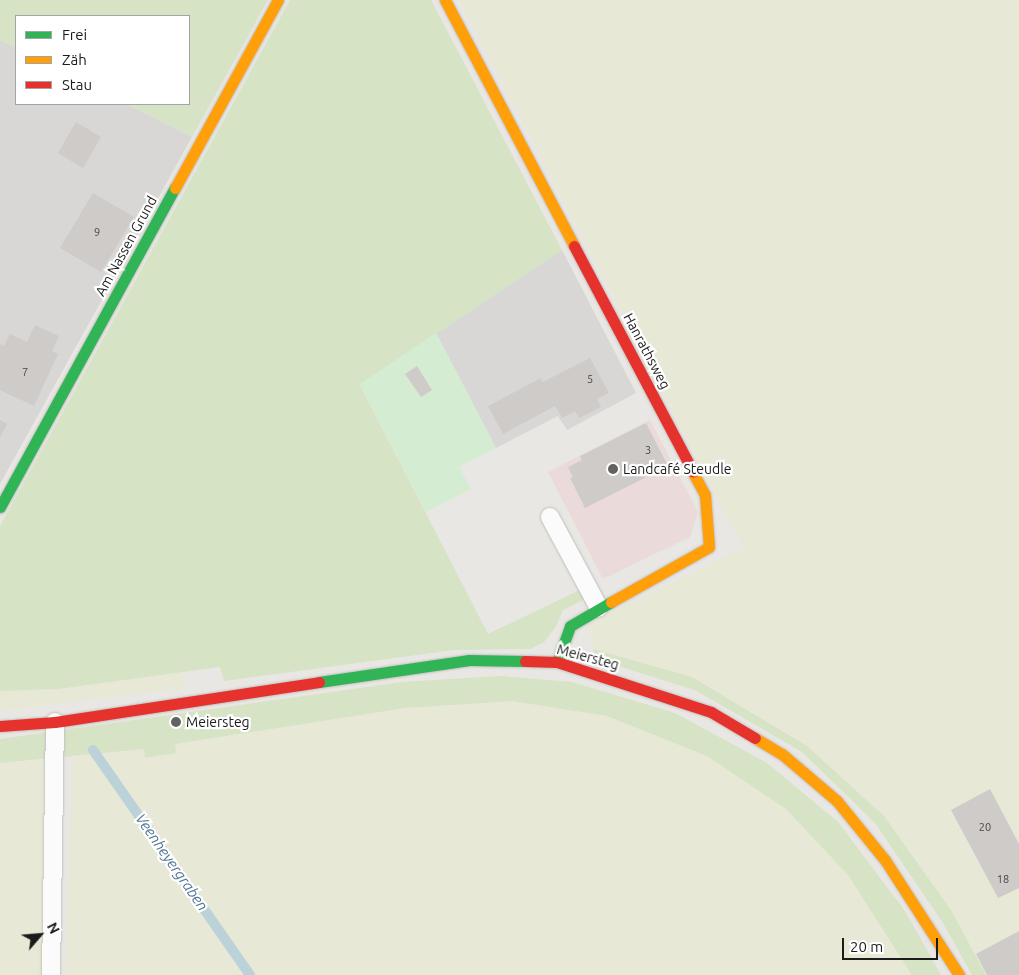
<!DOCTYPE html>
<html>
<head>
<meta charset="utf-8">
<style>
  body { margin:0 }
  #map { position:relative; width:1019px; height:975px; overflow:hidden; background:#e9e7e3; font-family:Ubuntu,sans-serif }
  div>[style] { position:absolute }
  .residential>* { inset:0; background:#d8d7d5 }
  .commercial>* { inset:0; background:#eadbda }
  .farmland>* { inset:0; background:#e8e8d7 }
  .grass>* { inset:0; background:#d6e3c5 }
  .park>* { inset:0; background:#d4ecd2 }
  .stream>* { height:10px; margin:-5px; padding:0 5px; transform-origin:5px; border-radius:5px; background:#bbd3d8 }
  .building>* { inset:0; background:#cecbc9 }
  .roads { filter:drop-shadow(0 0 1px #c0bfbe) drop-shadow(0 0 1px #c0bfbe) }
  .lane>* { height:18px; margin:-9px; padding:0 9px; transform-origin:9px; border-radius:9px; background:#fcfbfb }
  .fast>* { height:11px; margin:-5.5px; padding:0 5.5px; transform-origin:5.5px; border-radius:5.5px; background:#30b455 }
  .slow>* { height:11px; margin:-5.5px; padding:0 5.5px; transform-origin:5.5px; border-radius:5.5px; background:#ff9f0a }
  .jam>* { height:11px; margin:-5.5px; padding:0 5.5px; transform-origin:5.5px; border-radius:5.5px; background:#e5322d }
  .dots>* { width:14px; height:14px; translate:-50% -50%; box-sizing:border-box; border:2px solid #fff; border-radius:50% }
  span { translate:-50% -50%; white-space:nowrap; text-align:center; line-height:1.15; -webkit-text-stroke:4.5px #fff; paint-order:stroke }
  .number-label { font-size:11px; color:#484746 }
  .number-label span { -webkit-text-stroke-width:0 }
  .street-label { font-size:14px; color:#1b1b1b }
  .poi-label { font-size:14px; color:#1b1b1b }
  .left { translate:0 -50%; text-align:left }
  .water-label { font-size:15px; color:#517696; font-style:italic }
  .legend { position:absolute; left:15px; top:15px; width:175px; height:90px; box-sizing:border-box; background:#fff; border:1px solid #a4a4a4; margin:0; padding:6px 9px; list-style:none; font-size:15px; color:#1b1b1b }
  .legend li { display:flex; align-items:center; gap:10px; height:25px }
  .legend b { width:25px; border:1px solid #a4a4a4 }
  .north { position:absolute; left:15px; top:910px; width:50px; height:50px; -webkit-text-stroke:4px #fff; paint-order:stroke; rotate:63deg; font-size:14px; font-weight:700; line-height:20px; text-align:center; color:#1b1b1b }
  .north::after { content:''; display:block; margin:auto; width:18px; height:22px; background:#1b1b1b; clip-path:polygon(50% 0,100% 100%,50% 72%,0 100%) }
  .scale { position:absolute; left:842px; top:938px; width:96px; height:22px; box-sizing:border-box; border:2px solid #1b1b1b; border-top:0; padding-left:6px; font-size:15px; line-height:18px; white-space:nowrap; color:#1b1b1b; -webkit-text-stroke:4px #fff; paint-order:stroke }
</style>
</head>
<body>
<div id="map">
  <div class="residential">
    <div style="clip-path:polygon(0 40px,16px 48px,16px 104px,127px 104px,192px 137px,0 484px)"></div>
    <div style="clip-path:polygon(562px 250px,636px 393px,567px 430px,558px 416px,496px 448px,436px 333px)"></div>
  </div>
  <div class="commercial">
    <div style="clip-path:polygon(650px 420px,698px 512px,690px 537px,603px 579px,548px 472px)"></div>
  </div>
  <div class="farmland">
    <div style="clip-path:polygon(459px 0,1019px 0,1019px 975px,986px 975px,951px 910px,884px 816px,807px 746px,692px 677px,593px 649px,588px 624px,743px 548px)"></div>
    <div style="clip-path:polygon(183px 672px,186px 688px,0 711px,0 691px,58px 689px)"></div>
    <div style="clip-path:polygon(512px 701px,607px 716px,707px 756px,786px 809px,848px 875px,912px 975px,65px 975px,73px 758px,144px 749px,145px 758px,175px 753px,175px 744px,405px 708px)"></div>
    <div style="clip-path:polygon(48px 760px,43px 975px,0 975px,0 763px)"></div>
  </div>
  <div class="grass">
    <div style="clip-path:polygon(0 0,268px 0,192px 137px,127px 104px,189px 104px,189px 16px,16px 16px,16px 48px,0 40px)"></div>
    <div style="clip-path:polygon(290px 0,431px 0,562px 250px,360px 385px,488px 634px,584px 588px,587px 598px,563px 610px,555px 628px,544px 642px,530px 649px,454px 650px,224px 681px,220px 667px,58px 689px,0 691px,0 526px)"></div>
    <div style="clip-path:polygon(593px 649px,692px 677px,807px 746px,884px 816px,951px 910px,986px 975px,972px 975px,943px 923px,875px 823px,802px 752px,697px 691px,597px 659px)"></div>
    <div style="clip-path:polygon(500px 676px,572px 682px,675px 713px,767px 763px,838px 822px,905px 911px,941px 975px,912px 975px,848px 875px,786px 809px,707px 756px,607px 716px,512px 701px,405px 708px,175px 744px,176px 753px,145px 758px,144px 749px,0 763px,0 739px,402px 682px)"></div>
  </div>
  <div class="park">
    <div style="clip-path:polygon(436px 333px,496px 448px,459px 467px,471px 489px,426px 512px,360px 384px)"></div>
  </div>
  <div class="stream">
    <div style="left:93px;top:750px;width:274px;rotate:55.1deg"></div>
  </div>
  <div class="building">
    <div style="clip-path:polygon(76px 122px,101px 137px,83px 168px,58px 153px)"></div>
    <div style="clip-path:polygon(93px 193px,134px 217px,101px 272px,60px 248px)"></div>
    <div style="clip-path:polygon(35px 325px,59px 336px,52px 351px,58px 354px,34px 406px,0 390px,0 344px,4px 346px,10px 334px,27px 342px)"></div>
    <div style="clip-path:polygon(590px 358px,609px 393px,597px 399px,601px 407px,579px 418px,575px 411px,562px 418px,555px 406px,503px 434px,488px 406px,541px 378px,543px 382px)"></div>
    <div style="clip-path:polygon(417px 366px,432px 390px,421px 397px,405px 374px)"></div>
    <div style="clip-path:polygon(0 420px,7px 424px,0 437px)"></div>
    <div style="clip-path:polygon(646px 423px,668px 466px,585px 508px,570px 478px,573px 477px,568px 467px,582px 460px,580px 456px)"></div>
    <div style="clip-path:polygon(990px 789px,1019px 844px,1019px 888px,998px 898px,951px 810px)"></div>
    <div style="clip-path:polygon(1019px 931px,1019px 975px,987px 975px,976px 954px)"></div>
  </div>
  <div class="roads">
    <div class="lane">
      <div style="left:550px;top:517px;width:103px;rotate:61.7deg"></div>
      <div style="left:51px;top:975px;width:253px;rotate:-89.1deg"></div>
    </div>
    <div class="fast">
      <div style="left:0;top:507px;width:364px;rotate:-61.3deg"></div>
      <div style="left:557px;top:662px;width:38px;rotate:-70deg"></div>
      <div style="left:570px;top:626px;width:48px;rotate:-30.3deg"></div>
      <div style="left:319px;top:682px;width:152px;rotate:-8.3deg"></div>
      <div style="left:469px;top:660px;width:56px;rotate:1deg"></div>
    </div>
    <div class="slow">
      <div style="left:445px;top:0;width:278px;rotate:62.3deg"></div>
      <div style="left:175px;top:188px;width:214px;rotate:-61.3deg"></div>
      <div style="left:611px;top:602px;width:112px;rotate:-29.3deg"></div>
      <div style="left:709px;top:547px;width:52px;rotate:-94.4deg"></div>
      <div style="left:705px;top:495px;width:26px;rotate:-118deg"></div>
      <div style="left:755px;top:738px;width:31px;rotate:31deg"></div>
      <div style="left:782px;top:754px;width:72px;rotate:40.5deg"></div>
      <div style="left:837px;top:801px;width:76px;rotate:50.9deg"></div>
      <div style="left:885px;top:860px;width:137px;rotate:57.2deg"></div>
    </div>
    <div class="jam">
      <div style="left:574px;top:246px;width:255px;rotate:62.2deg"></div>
      <div style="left:525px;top:661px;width:32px;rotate:2deg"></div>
      <div style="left:557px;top:662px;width:162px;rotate:18deg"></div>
      <div style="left:711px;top:712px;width:51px;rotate:30.6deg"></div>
      <div style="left:0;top:726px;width:55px;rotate:-4.2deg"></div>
      <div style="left:55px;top:722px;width:267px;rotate:-8.6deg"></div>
    </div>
  </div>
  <div class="dots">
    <div style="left:613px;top:469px;background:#636261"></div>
    <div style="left:176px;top:722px;background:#636261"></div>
  </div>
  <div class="number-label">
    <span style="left:97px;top:232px">9</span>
    <span style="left:25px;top:372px">7</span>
    <span style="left:590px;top:379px">5</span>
    <span style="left:648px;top:450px">3</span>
    <span style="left:985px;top:827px">20</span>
    <span style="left:1003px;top:879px">18</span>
  </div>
  <div class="street-label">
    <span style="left:126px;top:246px;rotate:-61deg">Am Nassen Grund</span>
    <span style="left:647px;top:351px;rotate:62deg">Hanrathsweg</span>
    <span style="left:588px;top:657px;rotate:15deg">Meiersteg</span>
  </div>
  <div class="poi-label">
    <span class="left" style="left:623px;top:469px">Landcafé Steudle</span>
    <span class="left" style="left:186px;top:722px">Meiersteg</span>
  </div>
  <div class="water-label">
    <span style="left:172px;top:862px;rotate:55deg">Veenheyergraben</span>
  </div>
  <ul class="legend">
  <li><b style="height:6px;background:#30b455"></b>Frei</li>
  <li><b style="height:6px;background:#ff9f0a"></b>Zäh</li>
  <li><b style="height:6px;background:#e5322d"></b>Stau</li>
  </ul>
  <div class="north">N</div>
  <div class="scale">20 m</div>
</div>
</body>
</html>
